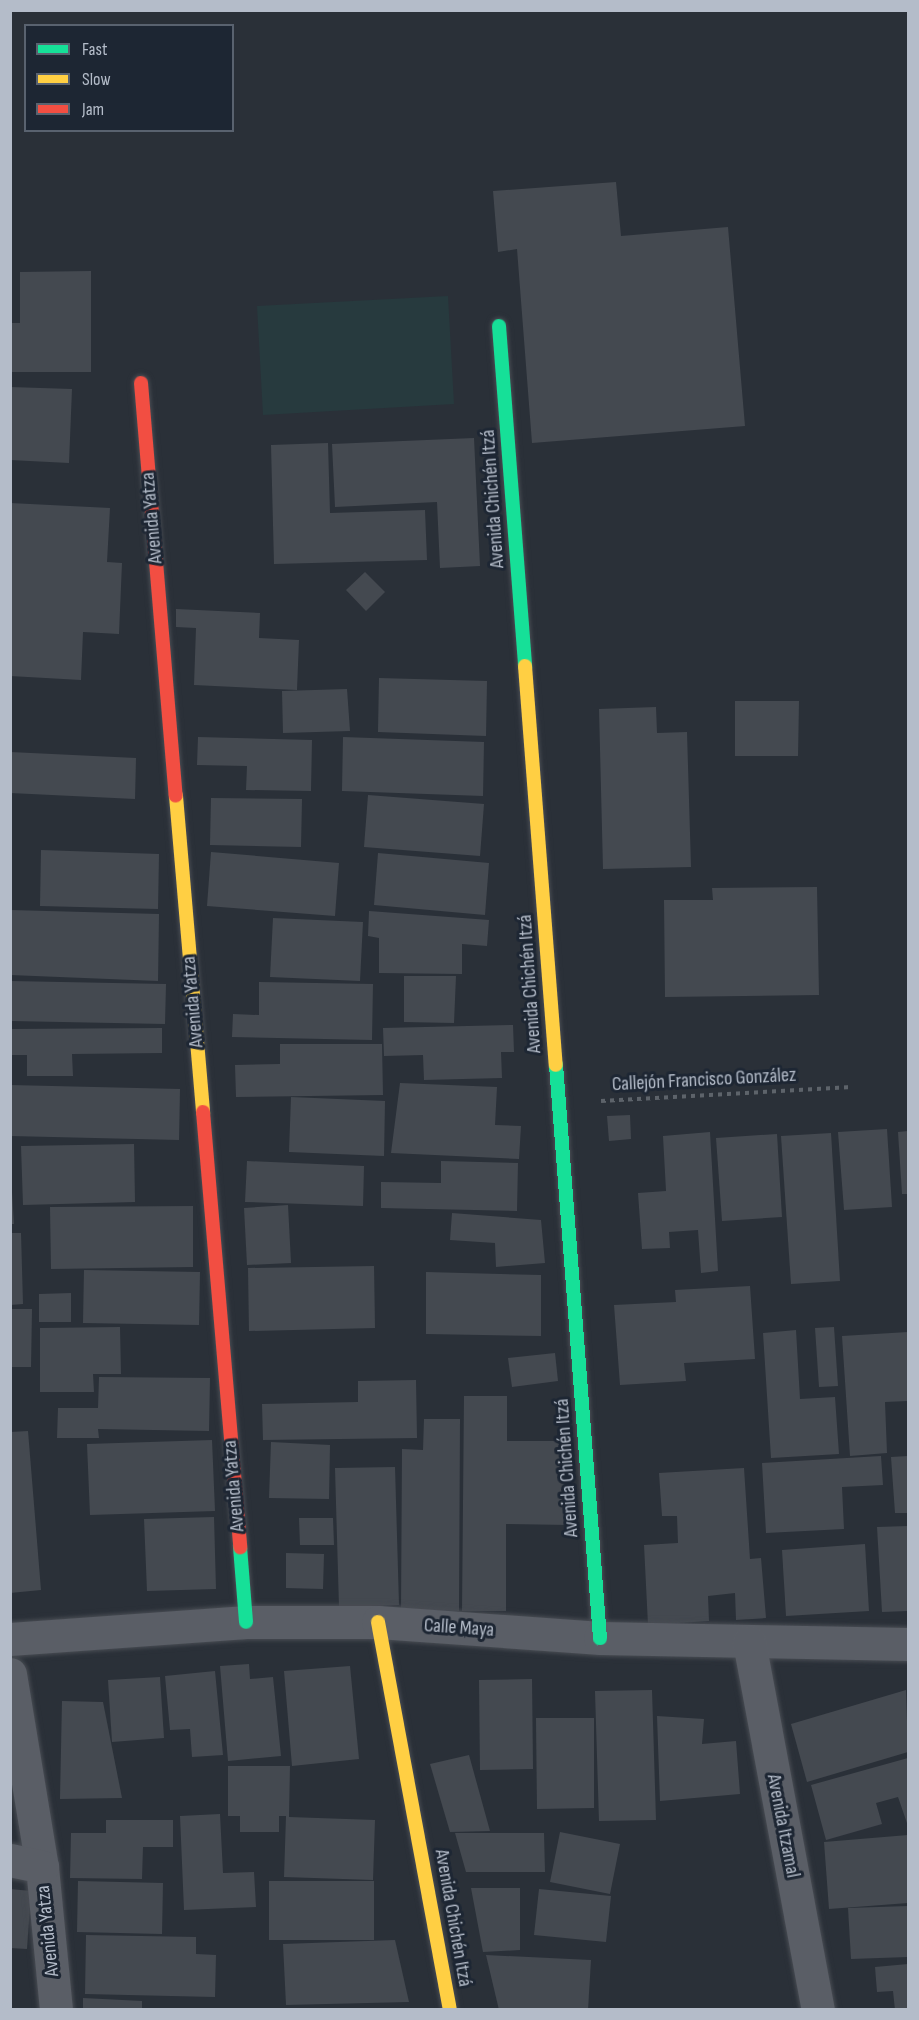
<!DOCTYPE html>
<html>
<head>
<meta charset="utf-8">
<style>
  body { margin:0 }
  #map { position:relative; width:919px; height:2020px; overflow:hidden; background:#2a3038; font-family:"Sofia Sans Condensed",sans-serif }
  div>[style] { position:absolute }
  .green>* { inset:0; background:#273a3e }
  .building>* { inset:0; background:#444950 }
  .path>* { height:4px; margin-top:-2px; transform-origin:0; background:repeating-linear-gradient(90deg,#5d636a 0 4.5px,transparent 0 9px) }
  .roads { filter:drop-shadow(0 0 2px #484c53) drop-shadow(0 0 2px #484c53) }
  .street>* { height:33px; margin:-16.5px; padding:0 16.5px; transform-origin:16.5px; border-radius:16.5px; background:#5a5e66 }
  .fast>* { height:14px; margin:-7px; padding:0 7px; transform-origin:7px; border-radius:7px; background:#16e098 }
  .slow>* { height:14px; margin:-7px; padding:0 7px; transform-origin:7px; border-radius:7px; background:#ffcf43 }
  .jam>* { height:14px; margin:-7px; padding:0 7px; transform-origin:7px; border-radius:7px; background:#f24e42 }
  span { translate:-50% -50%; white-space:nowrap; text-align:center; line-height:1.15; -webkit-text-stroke:6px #1d2633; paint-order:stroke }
  .street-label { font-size:20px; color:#b4bcc9 }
  .frame { position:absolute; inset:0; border:12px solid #b4bcc9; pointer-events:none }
  .legend { position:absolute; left:24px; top:24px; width:210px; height:108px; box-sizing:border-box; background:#1d2633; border:2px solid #59626f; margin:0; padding:8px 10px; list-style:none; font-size:18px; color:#b4bcc9 }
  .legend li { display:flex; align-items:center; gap:12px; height:30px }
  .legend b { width:30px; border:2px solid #59626f }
</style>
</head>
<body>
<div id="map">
  <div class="green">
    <div style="clip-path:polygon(448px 296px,454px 404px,263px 415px,257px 306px)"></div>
  </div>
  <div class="building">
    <div style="clip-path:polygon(616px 182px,621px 236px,728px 227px,745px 426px,532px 443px,517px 249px,498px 252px,493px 191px)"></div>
    <div style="clip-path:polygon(91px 271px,91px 372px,10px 372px,10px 323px,20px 323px,20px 272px)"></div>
    <div style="clip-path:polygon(10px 387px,72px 389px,69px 463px,10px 460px)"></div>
    <div style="clip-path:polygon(474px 438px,480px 566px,440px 568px,437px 502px,335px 507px,332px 444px)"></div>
    <div style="clip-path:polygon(328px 443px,330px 513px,425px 510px,427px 560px,274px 564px,271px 445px)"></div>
    <div style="clip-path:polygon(10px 503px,110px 508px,107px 562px,122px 563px,119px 634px,83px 632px,81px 680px,10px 676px)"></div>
    <div style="clip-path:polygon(365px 572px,385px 592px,366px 611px,346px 590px)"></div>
    <div style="clip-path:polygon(176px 609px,260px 613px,259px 638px,299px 640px,297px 690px,194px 685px,196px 628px,176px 627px)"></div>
    <div style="clip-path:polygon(379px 678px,487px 681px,486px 736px,378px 732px)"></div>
    <div style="clip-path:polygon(347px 689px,350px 731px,283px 733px,282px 691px)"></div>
    <div style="clip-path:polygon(735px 701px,799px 701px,798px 756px,735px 756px)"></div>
    <div style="clip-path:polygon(656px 707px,657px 733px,687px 732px,691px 867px,603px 869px,599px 709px)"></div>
    <div style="clip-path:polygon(198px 737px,312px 740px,311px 791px,246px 790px,247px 766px,197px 765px)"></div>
    <div style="clip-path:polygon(343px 737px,484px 742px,483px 796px,342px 791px)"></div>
    <div style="clip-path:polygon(10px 752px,136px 758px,135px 799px,10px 793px)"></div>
    <div style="clip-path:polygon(368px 795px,484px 804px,480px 856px,364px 847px)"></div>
    <div style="clip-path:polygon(211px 798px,302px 799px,301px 847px,210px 845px)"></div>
    <div style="clip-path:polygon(41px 850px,159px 854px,158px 909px,40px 906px)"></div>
    <div style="clip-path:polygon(211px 852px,339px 863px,335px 916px,207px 906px)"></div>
    <div style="clip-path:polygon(378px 853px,489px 863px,485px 915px,374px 905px)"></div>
    <div style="clip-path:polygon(817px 887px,819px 995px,665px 997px,664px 900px,713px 900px,712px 888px)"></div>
    <div style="clip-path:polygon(10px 910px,159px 914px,158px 981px,10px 975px)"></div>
    <div style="clip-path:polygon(369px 911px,489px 920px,487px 946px,462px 944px,462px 974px,379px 973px,379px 938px,368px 936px)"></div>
    <div style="clip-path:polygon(273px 918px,363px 922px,360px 981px,270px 977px)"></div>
    <div style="clip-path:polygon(404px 976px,456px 976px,454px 1023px,404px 1022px)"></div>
    <div style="clip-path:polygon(10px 981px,166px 984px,165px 1024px,10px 1021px)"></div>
    <div style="clip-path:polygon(259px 982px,373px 984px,372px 1040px,232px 1037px,233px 1014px,259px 1015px)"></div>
    <div style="clip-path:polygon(513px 1025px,514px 1052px,501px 1052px,502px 1078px,424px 1080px,423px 1055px,384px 1056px,383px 1028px)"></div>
    <div style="clip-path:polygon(162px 1028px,162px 1053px,72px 1054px,73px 1076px,27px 1076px,27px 1055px,10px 1055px,10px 1029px)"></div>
    <div style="clip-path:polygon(280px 1044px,382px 1044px,383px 1095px,236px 1097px,235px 1065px,280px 1064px)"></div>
    <div style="clip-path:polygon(400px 1083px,497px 1087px,495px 1125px,521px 1126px,519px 1159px,391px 1153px)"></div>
    <div style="clip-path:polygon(10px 1085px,180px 1089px,179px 1140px,10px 1136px)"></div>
    <div style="clip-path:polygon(291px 1097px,385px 1101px,384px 1156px,289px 1152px)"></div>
    <div style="clip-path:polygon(630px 1115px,631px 1139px,609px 1141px,607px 1116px)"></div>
    <div style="clip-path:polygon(887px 1129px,892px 1207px,844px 1210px,838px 1132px)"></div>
    <div style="clip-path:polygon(908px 1131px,908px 1194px,902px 1194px,898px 1132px)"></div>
    <div style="clip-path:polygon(710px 1132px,718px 1271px,701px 1273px,698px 1230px,669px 1232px,670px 1248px,642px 1249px,638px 1193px,666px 1191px,663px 1136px)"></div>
    <div style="clip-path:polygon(831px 1133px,840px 1281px,791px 1284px,781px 1136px)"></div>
    <div style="clip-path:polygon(777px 1134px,782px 1217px,722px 1221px,716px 1138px)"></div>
    <div style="clip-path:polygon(134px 1144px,135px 1202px,23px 1205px,21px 1146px)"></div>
    <div style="clip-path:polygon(247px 1161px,364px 1166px,363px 1206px,245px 1202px)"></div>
    <div style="clip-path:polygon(441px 1161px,518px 1163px,517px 1211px,381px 1208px,381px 1182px,441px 1183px)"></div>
    <div style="clip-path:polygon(10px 1192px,12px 1192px,14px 1224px,10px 1224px)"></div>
    <div style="clip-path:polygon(288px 1205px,291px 1263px,247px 1265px,244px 1208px)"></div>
    <div style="clip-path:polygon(193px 1206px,193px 1267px,51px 1269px,50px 1207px)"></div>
    <div style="clip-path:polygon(452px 1213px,541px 1220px,545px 1263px,496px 1267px,495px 1243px,450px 1240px)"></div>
    <div style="clip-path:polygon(10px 1233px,21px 1233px,23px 1304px,10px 1305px)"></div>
    <div style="clip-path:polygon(374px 1266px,375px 1328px,249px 1331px,248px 1268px)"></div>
    <div style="clip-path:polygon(84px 1270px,200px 1272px,199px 1325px,83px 1323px)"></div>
    <div style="clip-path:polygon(426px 1272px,541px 1275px,541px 1336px,426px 1334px)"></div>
    <div style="clip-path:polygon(750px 1286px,755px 1359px,684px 1363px,686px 1381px,620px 1385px,614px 1305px,676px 1302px,675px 1290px)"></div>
    <div style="clip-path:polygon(71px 1293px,71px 1322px,39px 1322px,39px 1294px)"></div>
    <div style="clip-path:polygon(10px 1309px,32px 1309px,31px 1367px,10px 1367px)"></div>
    <div style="clip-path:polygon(120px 1327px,121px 1374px,93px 1374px,94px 1392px,40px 1392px,40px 1328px)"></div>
    <div style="clip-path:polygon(834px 1327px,838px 1386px,819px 1387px,815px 1328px)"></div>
    <div style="clip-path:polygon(796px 1330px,800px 1399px,835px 1397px,839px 1454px,771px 1458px,763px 1333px)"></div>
    <div style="clip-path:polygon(908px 1332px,908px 1401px,885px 1402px,887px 1453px,850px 1456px,842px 1336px)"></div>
    <div style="clip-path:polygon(555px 1353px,558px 1381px,512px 1387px,508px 1358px)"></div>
    <div style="clip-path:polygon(99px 1377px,210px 1378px,209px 1431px,98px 1429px,99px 1438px,57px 1438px,58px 1408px,98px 1408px)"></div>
    <div style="clip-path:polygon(416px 1380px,417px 1438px,263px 1440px,262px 1404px,358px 1402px,358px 1381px)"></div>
    <div style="clip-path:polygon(464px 1396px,507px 1396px,507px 1441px,569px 1441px,569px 1525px,506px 1524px,506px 1611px,462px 1611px)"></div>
    <div style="clip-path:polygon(424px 1419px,460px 1419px,459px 1611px,401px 1610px,402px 1449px,423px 1450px)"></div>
    <div style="clip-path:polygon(28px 1431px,41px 1590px,10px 1593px,10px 1432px)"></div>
    <div style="clip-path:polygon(212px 1440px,215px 1511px,90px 1515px,87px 1444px)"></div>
    <div style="clip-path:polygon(271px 1442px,330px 1445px,329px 1499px,269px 1498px)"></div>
    <div style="clip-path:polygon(881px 1456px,883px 1485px,842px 1487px,844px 1529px,766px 1533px,762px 1463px)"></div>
    <div style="clip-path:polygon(908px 1456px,908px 1513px,895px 1513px,891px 1457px)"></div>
    <div style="clip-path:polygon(395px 1467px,399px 1605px,339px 1607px,335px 1468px)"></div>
    <div style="clip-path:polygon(744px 1468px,750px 1559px,761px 1558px,766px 1618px,736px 1620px,735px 1593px,708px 1596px,709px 1621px,648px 1625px,644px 1545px,678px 1543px,677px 1516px,662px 1516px,659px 1473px)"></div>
    <div style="clip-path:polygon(214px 1517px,216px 1589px,147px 1591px,144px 1519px)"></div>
    <div style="clip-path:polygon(299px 1518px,333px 1518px,334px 1545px,300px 1545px)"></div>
    <div style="clip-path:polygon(908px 1526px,908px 1611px,882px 1612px,877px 1527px)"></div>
    <div style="clip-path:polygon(865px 1544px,869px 1611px,786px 1616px,782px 1550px)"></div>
    <div style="clip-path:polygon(286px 1553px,324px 1554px,323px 1589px,286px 1588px)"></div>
    <div style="clip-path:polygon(249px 1664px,250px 1679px,273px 1677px,281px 1756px,228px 1761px,220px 1666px)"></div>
    <div style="clip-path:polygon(350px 1666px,359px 1759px,292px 1766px,284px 1671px)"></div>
    <div style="clip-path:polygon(215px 1671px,223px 1755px,192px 1757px,190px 1729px,170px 1730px,165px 1676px)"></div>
    <div style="clip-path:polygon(160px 1677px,164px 1738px,112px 1742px,108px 1680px)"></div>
    <div style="clip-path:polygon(532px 1679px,533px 1769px,480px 1770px,479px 1680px)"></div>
    <div style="clip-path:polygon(652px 1690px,656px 1820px,599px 1821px,595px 1691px)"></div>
    <div style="clip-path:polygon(906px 1690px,908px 1752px,807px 1782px,791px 1724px)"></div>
    <div style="clip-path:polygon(62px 1701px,103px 1702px,122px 1798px,60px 1799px)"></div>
    <div style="clip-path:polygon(657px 1716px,704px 1719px,702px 1744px,736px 1741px,740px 1794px,660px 1801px)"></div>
    <div style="clip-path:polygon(536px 1718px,594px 1718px,594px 1808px,537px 1809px)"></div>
    <div style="clip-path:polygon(469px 1755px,490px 1831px,450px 1832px,430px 1764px)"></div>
    <div style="clip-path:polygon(908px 1758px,908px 1826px,898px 1797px,876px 1803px,882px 1824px,826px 1840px,811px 1785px)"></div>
    <div style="clip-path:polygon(228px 1766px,290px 1766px,289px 1817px,375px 1820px,373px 1880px,284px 1877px,286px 1816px,279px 1816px,279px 1832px,240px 1832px,240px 1816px,228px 1816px)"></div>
    <div style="clip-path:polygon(220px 1814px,223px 1873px,254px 1872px,256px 1907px,184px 1910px,180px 1816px)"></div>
    <div style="clip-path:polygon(106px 1820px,173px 1820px,173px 1847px,143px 1847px,142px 1879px,70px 1878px,71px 1833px,106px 1833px)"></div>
    <div style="clip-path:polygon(560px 1832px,620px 1844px,610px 1894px,550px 1882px)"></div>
    <div style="clip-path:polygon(455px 1833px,544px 1833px,545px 1872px,466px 1872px)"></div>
    <div style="clip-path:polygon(908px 1835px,908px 1903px,829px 1909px,824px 1842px)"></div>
    <div style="clip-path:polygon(78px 1881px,163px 1883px,162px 1934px,77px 1932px)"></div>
    <div style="clip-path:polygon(269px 1881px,374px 1881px,374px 1940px,269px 1940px)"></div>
    <div style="clip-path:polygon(471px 1888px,520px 1888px,520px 1950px,483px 1952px)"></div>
    <div style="clip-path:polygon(10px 1889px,31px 1891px,27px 1949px,10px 1948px)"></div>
    <div style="clip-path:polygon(539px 1889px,611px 1896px,606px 1942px,534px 1935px)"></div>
    <div style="clip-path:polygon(908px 1906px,908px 1957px,851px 1959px,848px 1908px)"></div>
    <div style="clip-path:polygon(86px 1935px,196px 1937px,196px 1954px,216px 1955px,215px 1997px,85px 1994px)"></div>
    <div style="clip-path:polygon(395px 1940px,409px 2002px,286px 2005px,283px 1944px)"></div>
    <div style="clip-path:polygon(486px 1955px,591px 1960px,588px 2010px,499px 2010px)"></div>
    <div style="clip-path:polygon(908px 1964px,908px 2010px,895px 2010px,893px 1991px,877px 1992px,875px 1967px)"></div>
    <div style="clip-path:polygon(83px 1998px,142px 2001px,142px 2010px,83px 2010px)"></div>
  </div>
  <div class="path">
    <div style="left:601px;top:1101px;width:251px;rotate:-3.2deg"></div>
  </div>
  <div class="roads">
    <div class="street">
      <div style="left:10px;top:1639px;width:237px;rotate:-4.1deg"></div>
      <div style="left:246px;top:1622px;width:132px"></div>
      <div style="left:378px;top:1622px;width:223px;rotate:4.1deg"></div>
      <div style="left:600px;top:1638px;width:308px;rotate:1.1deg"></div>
      <div style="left:749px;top:1642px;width:374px;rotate:79.4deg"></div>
      <div style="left:10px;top:1674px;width:196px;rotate:80.6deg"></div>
      <div style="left:42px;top:1867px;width:144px;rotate:84.4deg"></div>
      <div style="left:10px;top:1860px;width:33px;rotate:12deg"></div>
    </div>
    <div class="fast">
      <div style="left:499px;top:326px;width:341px;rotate:85.6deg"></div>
      <div style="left:556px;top:1065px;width:575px;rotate:85.61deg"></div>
      <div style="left:240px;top:1547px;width:75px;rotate:85.4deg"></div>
    </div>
    <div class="slow">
      <div style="left:525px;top:666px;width:400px;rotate:85.6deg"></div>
      <div style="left:176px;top:796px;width:317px;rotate:85.1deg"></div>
      <div style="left:378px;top:1622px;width:395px;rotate:79.5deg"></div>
    </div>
    <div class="jam">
      <div style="left:141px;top:383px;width:414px;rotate:85.2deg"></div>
      <div style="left:203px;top:1112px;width:437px;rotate:85.1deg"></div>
    </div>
  </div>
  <div class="street-label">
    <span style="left:493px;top:499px;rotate:-94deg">Avenida Chichén Itzá</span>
    <span style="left:152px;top:518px;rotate:-95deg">Avenida Yatza</span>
    <span style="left:530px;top:984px;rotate:-94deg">Avenida Chichén Itzá</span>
    <span style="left:193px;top:1002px;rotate:-95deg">Avenida Yatza</span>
    <span style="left:704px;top:1080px;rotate:-3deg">Callejón Francisco González</span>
    <span style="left:567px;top:1468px;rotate:-94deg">Avenida Chichén Itzá</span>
    <span style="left:234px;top:1486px;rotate:-95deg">Avenida Yatza</span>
    <span style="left:459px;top:1628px;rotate:4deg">Calle Maya</span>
    <span style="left:783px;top:1826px;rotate:79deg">Avenida Itzamal</span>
    <span style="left:453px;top:1918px;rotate:80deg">Avenida Chichén Itzá</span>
    <span style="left:48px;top:1931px;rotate:-96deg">Avenida Yatza</span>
  </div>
  <div class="frame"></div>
  <ul class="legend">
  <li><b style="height:8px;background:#16e098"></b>Fast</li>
  <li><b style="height:8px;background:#ffcf43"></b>Slow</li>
  <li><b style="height:8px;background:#f24e42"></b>Jam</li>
  </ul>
</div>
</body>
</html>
